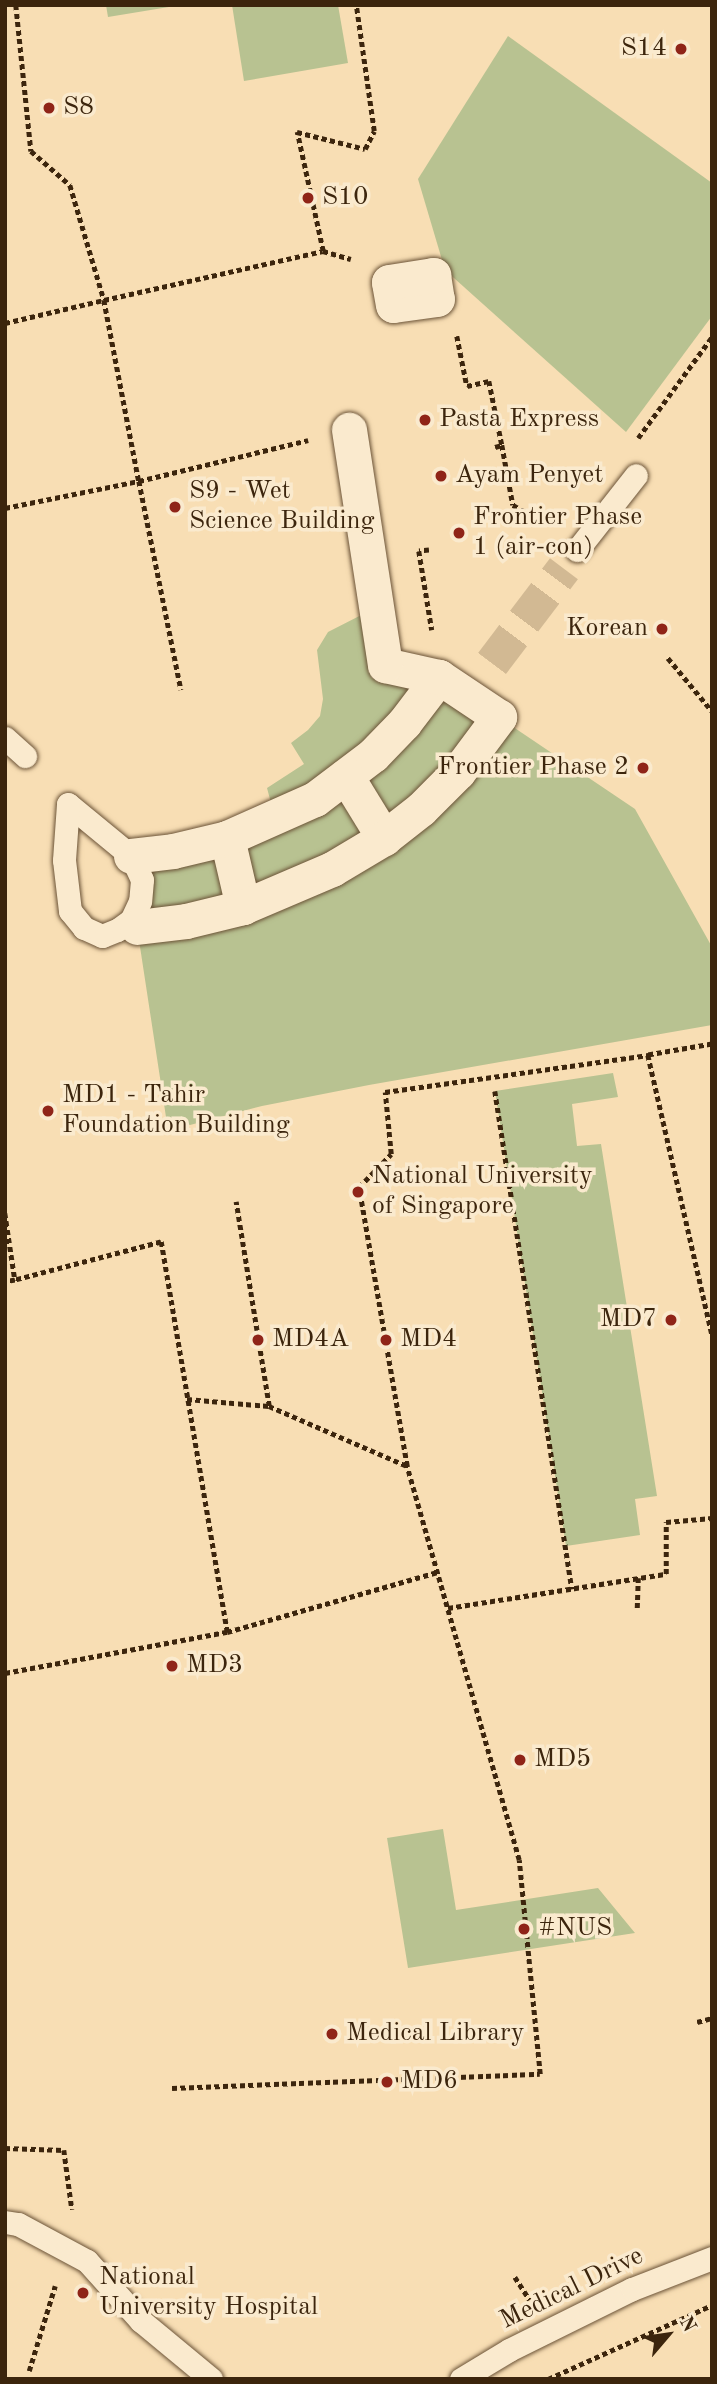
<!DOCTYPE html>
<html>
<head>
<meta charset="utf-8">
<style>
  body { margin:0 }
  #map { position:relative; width:717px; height:2384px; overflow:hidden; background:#f8deb4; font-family:"Old Standard TT",serif }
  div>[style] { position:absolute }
  .green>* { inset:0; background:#b8c291 }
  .pedestrian-tunnel>* { height:35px; margin-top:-17.5px; transform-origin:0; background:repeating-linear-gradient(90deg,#d2b993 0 35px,transparent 0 53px) }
  .path>* { height:4.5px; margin-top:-2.25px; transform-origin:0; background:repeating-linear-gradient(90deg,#3c250d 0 5px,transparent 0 8.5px) }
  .roads { filter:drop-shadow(0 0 2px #6b5337) drop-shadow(0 0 2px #6b5337) }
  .service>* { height:23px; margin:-11.5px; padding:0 11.5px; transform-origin:11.5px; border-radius:11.5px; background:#faeace }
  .pedestrian>* { height:35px; margin:-17.5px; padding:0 17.5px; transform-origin:17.5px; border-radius:17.5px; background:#faeace }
  .dots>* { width:19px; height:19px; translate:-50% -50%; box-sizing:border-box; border:4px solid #faeace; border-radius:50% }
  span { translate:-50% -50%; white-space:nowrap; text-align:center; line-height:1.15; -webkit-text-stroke:7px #faeace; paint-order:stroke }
  .poi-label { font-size:26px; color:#3c250d }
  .right { translate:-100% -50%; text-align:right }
  .left { translate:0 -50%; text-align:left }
  .street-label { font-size:26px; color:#3c250d }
  .frame { position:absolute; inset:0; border:7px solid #3c250d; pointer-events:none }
  .north { position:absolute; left:633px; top:2300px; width:70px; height:70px; -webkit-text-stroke:5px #faeace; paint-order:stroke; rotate:61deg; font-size:19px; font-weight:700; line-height:28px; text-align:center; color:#3c250d }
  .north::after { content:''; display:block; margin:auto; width:24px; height:32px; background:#3c250d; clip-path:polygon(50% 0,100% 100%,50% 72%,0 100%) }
</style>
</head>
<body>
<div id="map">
  <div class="green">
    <div style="clip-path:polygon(106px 5px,181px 5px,108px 17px)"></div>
    <div style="clip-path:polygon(232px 5px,338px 5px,348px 63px,244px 81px)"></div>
    <div style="clip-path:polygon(508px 36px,712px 183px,712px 316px,626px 432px,445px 270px,418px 179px)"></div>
    <div style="clip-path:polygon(377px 607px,385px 665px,439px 677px,635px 809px,712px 947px,712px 1025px,369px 1085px,262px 1106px,190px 1125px,166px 1117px,137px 927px,131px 856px,275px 818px,267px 788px,304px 764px,291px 743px,308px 730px,320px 716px,323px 699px,317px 650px,328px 632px)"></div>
    <div style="clip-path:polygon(613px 1073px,618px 1097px,572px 1104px,577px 1146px,601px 1144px,657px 1496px,635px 1499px,640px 1535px,566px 1546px,495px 1091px)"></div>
    <div style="clip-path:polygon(443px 1829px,456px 1910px,598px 1888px,635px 1933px,408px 1968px,387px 1838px)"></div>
  </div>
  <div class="pedestrian-tunnel">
    <div style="left:492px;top:663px;width:119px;rotate:-52.8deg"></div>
  </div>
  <div class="path">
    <div style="left:16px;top:5px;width:147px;rotate:84.1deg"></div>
    <div style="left:31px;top:151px;width:52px;rotate:41.1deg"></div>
    <div style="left:70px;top:185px;width:120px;rotate:73.5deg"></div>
    <div style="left:104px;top:300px;width:224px;rotate:-12.6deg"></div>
    <div style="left:323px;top:251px;width:122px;rotate:-102.3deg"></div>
    <div style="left:297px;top:132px;width:70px;rotate:14deg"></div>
    <div style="left:365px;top:149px;width:20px;rotate:-63deg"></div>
    <div style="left:374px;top:131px;width:127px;rotate:-98.1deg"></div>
    <div style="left:323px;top:251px;width:29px;rotate:16deg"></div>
    <div style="left:5px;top:323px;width:102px;rotate:-13.1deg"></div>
    <div style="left:104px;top:300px;width:184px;rotate:79.1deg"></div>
    <div style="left:139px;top:481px;width:174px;rotate:-13.6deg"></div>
    <div style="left:457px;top:336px;width:51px;rotate:78.7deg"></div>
    <div style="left:467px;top:386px;width:23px;rotate:-13deg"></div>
    <div style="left:489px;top:381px;width:65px;rotate:78.5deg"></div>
    <div style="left:638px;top:438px;width:125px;rotate:-53.8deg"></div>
    <div style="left:495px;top:447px;width:7px;rotate:-16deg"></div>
    <div style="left:502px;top:445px;width:61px;rotate:79.6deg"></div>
    <div style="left:513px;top:505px;width:39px;rotate:30deg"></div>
    <div style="left:5px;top:508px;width:137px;rotate:-11.4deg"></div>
    <div style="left:139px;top:481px;width:213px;rotate:78.6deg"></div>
    <div style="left:429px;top:550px;width:10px;rotate:174deg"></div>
    <div style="left:419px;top:551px;width:80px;rotate:80.7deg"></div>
    <div style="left:668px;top:658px;width:69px;rotate:50.3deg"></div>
    <div style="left:712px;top:1044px;width:65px;rotate:170.2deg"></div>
    <div style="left:648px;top:1055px;width:287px;rotate:77.1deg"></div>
    <div style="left:495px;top:1091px;width:504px;rotate:81.21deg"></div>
    <div style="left:5px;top:1213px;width:68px;rotate:81.5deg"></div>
    <div style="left:15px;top:1280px;width:10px;rotate:169deg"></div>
    <div style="left:187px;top:1399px;width:82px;rotate:4.9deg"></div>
    <div style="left:269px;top:1406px;width:207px;rotate:-99.2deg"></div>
    <div style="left:269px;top:1406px;width:150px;rotate:23.5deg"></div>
    <div style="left:407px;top:1466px;width:283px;rotate:-99.8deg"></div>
    <div style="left:359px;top:1187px;width:46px;rotate:-45.9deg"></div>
    <div style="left:391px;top:1154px;width:62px;rotate:-95.5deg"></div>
    <div style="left:385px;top:1092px;width:266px;rotate:-8deg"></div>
    <div style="left:448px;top:1608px;width:221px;rotate:-8.9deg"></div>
    <div style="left:666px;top:1574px;width:52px;rotate:-90deg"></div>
    <div style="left:666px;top:1522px;width:46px;rotate:-5deg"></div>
    <div style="left:637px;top:1608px;width:30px;rotate:-88deg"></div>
    <div style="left:227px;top:1632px;width:218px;rotate:-15.9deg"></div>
    <div style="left:5px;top:1673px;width:226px;rotate:-10.5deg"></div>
    <div style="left:227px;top:1632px;width:396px;rotate:-99.6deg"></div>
    <div style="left:161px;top:1242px;width:151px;rotate:165.4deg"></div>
    <div style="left:697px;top:2022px;width:16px;rotate:-15deg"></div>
    <div style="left:172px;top:2088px;width:368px;rotate:-2.2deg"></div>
    <div style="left:540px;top:2074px;width:215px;rotate:-95.6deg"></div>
    <div style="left:519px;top:1860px;width:410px;rotate:-105.9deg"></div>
    <div style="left:5px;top:2148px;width:59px;rotate:1.9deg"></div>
    <div style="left:64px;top:2150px;width:60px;rotate:82.3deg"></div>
    <div style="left:515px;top:2277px;width:27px;rotate:57deg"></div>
    <div style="left:29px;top:2371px;width:89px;rotate:-73deg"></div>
    <div style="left:548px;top:2379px;width:180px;rotate:-24.3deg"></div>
  </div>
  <div class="roads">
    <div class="service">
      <div style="left:577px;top:550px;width:95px;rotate:-51.8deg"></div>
      <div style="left:5px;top:738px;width:27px;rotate:42deg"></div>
      <div style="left:68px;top:804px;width:82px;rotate:39.5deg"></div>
      <div style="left:131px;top:856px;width:26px;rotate:65deg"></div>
      <div style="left:142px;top:880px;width:21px;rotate:95deg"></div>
      <div style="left:140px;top:901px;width:21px;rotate:115deg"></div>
      <div style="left:131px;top:920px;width:17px;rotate:144deg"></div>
      <div style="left:117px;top:930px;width:16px;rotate:158deg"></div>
      <div style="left:102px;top:936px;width:20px;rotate:-156deg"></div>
      <div style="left:84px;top:928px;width:22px;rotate:-129deg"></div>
      <div style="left:70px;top:911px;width:51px;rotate:-96.7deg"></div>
      <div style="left:64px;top:860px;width:56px;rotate:-85.9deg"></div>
      <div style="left:5px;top:2222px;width:13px;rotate:9deg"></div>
      <div style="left:18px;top:2224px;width:78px;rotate:28.2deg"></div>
      <div style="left:87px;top:2261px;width:81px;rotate:48deg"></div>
      <div style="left:141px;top:2321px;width:91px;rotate:39.6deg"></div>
      <div style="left:461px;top:2379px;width:56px;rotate:-31.1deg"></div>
      <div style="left:509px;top:2350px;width:137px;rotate:-26.4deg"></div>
      <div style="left:632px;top:2289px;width:86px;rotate:-21.2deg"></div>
    </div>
    <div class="pedestrian">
      <div style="left:433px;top:275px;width:24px;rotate:81deg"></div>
      <div style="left:437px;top:299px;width:44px;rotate:172.2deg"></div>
      <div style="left:393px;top:305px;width:23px;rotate:-100deg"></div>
      <div style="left:389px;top:282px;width:45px;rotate:-9deg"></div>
      <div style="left:346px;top:776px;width:73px;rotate:58.5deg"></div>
      <div style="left:227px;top:838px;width:71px;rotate:76.9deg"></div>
      <div style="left:131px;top:856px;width:42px;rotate:-6.8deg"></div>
      <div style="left:173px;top:851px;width:56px;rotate:-13.5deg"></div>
      <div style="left:227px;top:838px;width:96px;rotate:-23.9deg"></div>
      <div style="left:315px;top:799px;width:73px;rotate:-37.2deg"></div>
      <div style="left:373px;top:755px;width:45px;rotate:-45.9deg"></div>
      <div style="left:404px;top:723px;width:58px;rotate:-52.7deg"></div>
      <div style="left:137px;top:927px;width:49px;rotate:-7deg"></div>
      <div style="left:186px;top:921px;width:59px;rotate:-13.8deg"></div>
      <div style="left:243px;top:907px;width:97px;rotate:-23.1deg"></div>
      <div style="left:332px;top:869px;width:61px;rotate:-30.8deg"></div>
      <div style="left:384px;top:838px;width:47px;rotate:-38.1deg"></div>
      <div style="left:421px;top:809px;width:52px;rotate:-45deg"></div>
      <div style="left:458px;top:772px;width:69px;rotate:-53.3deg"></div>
      <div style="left:499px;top:717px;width:72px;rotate:-146.3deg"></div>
      <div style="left:439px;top:677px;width:55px;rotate:-167.5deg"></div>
      <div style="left:385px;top:665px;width:238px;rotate:-98.7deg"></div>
    </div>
  </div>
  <div class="dots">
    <div style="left:681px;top:49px;background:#8f2418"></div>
    <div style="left:49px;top:108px;background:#8f2418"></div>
    <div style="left:308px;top:198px;background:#8f2418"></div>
    <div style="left:425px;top:420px;background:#8f2418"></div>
    <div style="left:441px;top:476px;background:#8f2418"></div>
    <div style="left:175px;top:507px;background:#8f2418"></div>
    <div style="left:459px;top:533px;background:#8f2418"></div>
    <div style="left:662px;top:629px;background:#8f2418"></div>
    <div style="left:643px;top:768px;background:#8f2418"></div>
    <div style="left:48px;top:1111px;background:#8f2418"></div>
    <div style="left:358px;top:1192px;background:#8f2418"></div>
    <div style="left:671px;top:1320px;background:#8f2418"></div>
    <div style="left:258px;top:1340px;background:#8f2418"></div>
    <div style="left:386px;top:1340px;background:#8f2418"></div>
    <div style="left:172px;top:1666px;background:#8f2418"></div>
    <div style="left:520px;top:1760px;background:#8f2418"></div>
    <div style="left:524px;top:1929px;background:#8f2418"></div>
    <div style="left:332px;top:2034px;background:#8f2418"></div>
    <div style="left:387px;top:2082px;background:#8f2418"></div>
    <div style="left:83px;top:2293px;background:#8f2418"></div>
  </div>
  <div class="poi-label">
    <span class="right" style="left:667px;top:49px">S14</span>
    <span class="left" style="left:63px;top:108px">S8</span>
    <span class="left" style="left:322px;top:198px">S10</span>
    <span class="left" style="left:439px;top:420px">Pasta Express</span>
    <span class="left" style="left:455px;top:476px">Ayam Penyet</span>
    <span class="left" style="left:189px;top:507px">S9 - Wet<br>Science Building</span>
    <span class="left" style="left:473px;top:533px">Frontier Phase<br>1 (air-con)</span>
    <span class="right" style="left:648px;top:629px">Korean</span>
    <span class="right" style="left:629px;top:768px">Frontier Phase 2</span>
    <span class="left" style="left:62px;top:1111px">MD1 - Tahir<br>Foundation Building</span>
    <span class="left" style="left:372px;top:1192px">National University<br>of Singapore</span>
    <span class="right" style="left:657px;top:1320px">MD7</span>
    <span class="left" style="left:272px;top:1340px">MD4A</span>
    <span class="left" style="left:400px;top:1340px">MD4</span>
    <span class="left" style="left:186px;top:1666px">MD3</span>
    <span class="left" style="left:534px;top:1760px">MD5</span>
    <span class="left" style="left:538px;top:1929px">#NUS</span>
    <span class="left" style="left:346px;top:2034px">Medical Library</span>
    <span class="left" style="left:401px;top:2082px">MD6</span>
    <span class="left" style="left:99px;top:2293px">National<br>University Hospital</span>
  </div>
  <div class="street-label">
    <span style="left:572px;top:2289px;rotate:-26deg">Medical Drive</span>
  </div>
  <div class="frame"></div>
  <div class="north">N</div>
</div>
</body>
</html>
